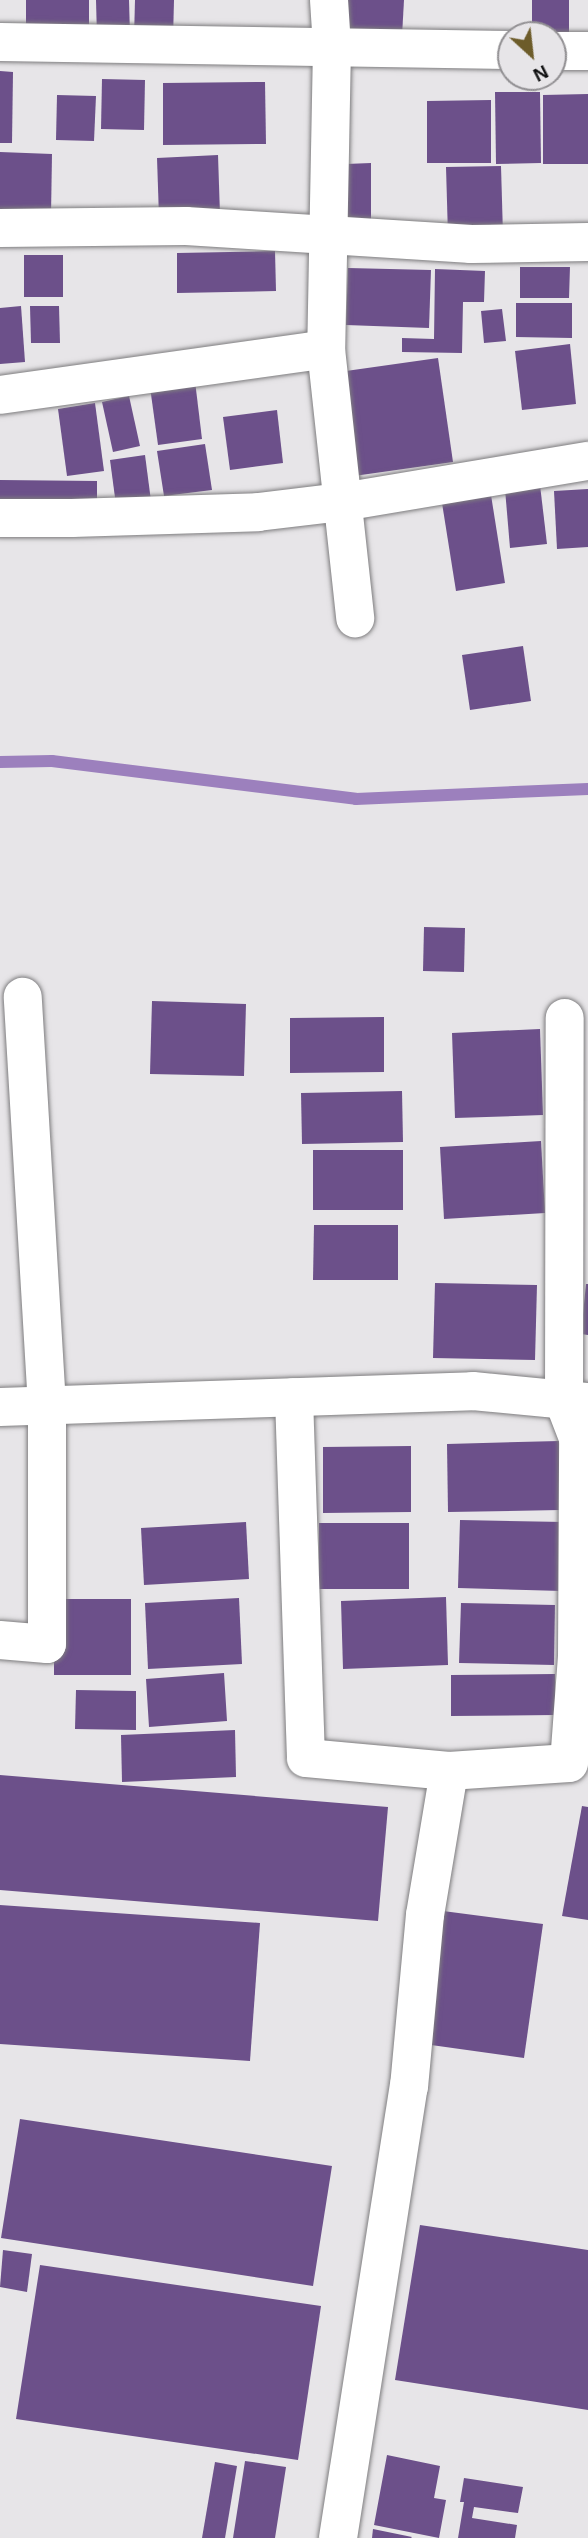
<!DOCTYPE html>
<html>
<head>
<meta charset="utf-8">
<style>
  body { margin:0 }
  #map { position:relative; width:588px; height:2538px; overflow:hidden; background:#e7e5e8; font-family:Arial,sans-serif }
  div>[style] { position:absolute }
  .stream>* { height:12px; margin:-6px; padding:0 6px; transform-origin:6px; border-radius:6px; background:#9c80bd }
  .building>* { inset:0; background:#6c508a }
  .roads { filter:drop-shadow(0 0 2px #7e7d7f) drop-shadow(0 0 2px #7e7d7f) }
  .minor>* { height:38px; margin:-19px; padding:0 19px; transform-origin:19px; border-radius:19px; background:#fff }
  span { translate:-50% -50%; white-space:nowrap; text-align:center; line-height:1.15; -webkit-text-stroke:7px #e7e5e8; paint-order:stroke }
  .north { position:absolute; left:497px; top:21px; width:70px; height:70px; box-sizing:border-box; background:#e7e5e8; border:2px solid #918f92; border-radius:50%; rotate:153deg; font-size:19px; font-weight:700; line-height:28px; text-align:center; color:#0f0f10 }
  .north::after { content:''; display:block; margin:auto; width:24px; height:32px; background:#6d5c2a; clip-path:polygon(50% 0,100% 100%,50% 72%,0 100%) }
</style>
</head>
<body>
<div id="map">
  <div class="stream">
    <div style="left:0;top:762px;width:52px;rotate:-1.1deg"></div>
    <div style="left:52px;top:761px;width:306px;rotate:7.1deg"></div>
    <div style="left:356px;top:799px;width:232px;rotate:-2.5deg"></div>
  </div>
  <div class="building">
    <div style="clip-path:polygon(26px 0,89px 0,89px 32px,26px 32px)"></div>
    <div style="clip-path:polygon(96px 0,129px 0,130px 36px,97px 37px)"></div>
    <div style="clip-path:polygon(135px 0,174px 0,173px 39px,134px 38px)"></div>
    <div style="clip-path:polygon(334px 0,404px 0,402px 36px,332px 32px)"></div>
    <div style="clip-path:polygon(532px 0,569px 0,569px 33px,532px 33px)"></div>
    <div style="clip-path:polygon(0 71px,13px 72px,12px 143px,0 143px)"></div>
    <div style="clip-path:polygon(102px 79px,145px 80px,144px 130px,101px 129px)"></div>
    <div style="clip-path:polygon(265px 82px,266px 144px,163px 145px,163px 83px)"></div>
    <div style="clip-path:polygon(495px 92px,540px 92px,541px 163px,496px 164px)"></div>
    <div style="clip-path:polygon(588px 94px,588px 164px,543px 164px,543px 95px)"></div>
    <div style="clip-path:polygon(57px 95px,96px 96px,94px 141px,56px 140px)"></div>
    <div style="clip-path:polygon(491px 100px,491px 163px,427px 163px,427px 101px)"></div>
    <div style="clip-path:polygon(0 152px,52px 154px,51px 215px,0 214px)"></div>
    <div style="clip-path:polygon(218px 155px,220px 215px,159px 217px,157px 158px)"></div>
    <div style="clip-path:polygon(371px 163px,371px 226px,348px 227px,346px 164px)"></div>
    <div style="clip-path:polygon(501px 166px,503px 235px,448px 236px,446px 167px)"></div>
    <div style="clip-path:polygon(275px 251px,276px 291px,177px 293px,177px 253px)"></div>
    <div style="clip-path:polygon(24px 255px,63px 255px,63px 297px,24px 297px)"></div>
    <div style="clip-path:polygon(520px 267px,570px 267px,569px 298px,520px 298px)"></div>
    <div style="clip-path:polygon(348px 268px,431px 270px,429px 328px,346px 325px)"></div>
    <div style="clip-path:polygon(435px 269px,485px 271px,484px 302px,463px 302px,462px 353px,402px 352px,402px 338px,434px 339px)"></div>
    <div style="clip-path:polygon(516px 303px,572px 303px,572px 338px,516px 337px)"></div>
    <div style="clip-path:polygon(21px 306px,25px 362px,0 364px,0 308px)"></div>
    <div style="clip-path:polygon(30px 306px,59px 306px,60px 343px,31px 343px)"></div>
    <div style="clip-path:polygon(502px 309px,506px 341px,484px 343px,481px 311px)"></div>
    <div style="clip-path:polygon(570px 344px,576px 404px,522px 410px,515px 351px)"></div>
    <div style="clip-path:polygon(438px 358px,453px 462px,354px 476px,339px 372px)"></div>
    <div style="clip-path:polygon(195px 381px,202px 439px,158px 445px,150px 387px)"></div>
    <div style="clip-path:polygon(129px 396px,140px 446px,113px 452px,102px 402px)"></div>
    <div style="clip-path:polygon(95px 403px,104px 471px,67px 476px,58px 409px)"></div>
    <div style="clip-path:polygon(277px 410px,283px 463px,230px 470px,223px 417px)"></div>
    <div style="clip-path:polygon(205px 444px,212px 490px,164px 496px,157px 451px)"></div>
    <div style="clip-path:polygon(145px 455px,151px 501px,116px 505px,110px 460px)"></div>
    <div style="clip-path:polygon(0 480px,97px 481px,97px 507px,0 507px)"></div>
    <div style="clip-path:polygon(540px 485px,547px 544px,510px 548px,505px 489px)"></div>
    <div style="clip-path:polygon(588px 489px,588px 547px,557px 549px,554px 491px)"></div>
    <div style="clip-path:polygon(491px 495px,505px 583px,456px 591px,442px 503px)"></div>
    <div style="clip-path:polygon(523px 646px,531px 701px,470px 710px,462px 655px)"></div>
    <div style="clip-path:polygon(424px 927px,465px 928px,464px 972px,423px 971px)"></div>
    <div style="clip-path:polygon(152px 1001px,246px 1004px,244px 1076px,150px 1074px)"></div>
    <div style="clip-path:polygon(384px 1017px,384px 1072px,290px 1073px,290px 1018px)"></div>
    <div style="clip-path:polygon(540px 1029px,543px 1115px,455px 1118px,452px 1033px)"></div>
    <div style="clip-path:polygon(402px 1091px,403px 1142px,302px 1144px,301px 1093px)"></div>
    <div style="clip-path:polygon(541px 1141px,545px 1213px,444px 1219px,440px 1147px)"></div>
    <div style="clip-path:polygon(313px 1150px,403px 1150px,403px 1210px,313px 1210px)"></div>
    <div style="clip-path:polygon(314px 1225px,398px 1225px,398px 1280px,313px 1280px)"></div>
    <div style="clip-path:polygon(435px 1283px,537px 1285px,535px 1360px,433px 1358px)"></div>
    <div style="clip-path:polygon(586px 1284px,588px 1284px,588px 1335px,581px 1334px)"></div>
    <div style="clip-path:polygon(559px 1441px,560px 1510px,448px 1512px,447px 1444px)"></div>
    <div style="clip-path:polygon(411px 1446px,411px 1512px,323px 1513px,323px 1447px)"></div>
    <div style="clip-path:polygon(460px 1520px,564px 1522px,562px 1591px,458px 1588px)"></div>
    <div style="clip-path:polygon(246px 1522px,249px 1579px,144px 1585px,141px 1528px)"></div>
    <div style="clip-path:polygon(319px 1523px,409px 1523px,409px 1589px,319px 1589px)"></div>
    <div style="clip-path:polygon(446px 1597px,448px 1665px,343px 1669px,341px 1601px)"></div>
    <div style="clip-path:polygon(239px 1598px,242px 1664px,148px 1669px,145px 1603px)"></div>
    <div style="clip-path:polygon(54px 1599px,131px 1599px,131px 1675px,54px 1675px)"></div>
    <div style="clip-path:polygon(461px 1603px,555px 1605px,554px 1665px,459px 1663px)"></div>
    <div style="clip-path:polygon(224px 1673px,227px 1721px,149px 1727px,146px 1679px)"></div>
    <div style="clip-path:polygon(555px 1674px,555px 1715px,451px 1716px,451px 1675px)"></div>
    <div style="clip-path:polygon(76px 1690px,136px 1691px,136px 1730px,75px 1729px)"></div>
    <div style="clip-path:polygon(235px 1730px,236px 1777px,122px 1782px,121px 1735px)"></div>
    <div style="clip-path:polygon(0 1775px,388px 1807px,378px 1921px,0 1890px)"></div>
    <div style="clip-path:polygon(582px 1806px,588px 1807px,588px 1920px,562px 1916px)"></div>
    <div style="clip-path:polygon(0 1905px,260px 1923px,250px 2061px,0 2044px)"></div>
    <div style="clip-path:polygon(443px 1911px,543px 1924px,524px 2058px,424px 2044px)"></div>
    <div style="clip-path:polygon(20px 2119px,332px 2166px,313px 2286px,1px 2238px)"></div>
    <div style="clip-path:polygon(420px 2225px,588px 2250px,588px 2410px,395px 2380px)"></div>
    <div style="clip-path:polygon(3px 2250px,32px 2254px,27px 2292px,0 2287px)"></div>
    <div style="clip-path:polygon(40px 2265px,321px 2306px,298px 2460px,16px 2419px)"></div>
    <div style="clip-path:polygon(387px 2455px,440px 2466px,434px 2498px,446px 2500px,439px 2538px,374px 2525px)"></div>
    <div style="clip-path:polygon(245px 2461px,286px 2467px,275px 2538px,233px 2538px)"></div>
    <div style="clip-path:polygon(215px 2462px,237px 2466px,225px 2538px,202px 2538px)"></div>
    <div style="clip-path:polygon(464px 2478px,523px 2487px,518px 2513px,474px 2507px,472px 2518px,517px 2525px,515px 2538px,458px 2538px,464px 2502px,460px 2502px)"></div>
    <div style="clip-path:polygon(373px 2529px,412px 2537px,411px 2538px,372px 2538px)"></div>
  </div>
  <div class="roads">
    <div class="minor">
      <div style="left:329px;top:0;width:47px;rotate:86.3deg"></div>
      <div style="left:332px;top:47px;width:302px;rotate:91.1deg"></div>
      <div style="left:326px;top:349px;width:271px;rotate:83.8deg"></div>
      <div style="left:0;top:42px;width:511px;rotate:0.9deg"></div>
      <div style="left:553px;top:51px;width:35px"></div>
      <div style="left:0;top:228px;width:186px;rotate:-0.6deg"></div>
      <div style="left:186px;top:226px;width:286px;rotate:3.6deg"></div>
      <div style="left:471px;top:244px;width:117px;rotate:-1deg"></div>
      <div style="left:0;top:395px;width:329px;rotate:-8deg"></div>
      <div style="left:0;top:518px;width:72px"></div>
      <div style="left:72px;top:518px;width:186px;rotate:-1.8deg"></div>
      <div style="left:258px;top:512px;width:85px;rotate:-6.8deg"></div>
      <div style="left:342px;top:502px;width:249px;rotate:-9.5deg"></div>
      <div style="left:294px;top:1397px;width:361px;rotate:88.1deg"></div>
      <div style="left:306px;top:1758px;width:144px;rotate:5.2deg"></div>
      <div style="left:0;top:1407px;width:473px;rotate:-1.9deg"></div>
      <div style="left:473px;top:1391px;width:116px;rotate:5.5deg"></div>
      <div style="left:0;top:1640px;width:47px;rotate:4.9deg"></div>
      <div style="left:47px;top:1644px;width:238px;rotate:-90deg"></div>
      <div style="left:47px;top:1406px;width:410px;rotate:-93.4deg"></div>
      <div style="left:338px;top:2538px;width:457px;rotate:-81.1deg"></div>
      <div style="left:409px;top:2087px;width:173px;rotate:-84.7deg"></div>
      <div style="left:425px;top:1915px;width:146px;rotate:-80.5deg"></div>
      <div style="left:449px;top:1771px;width:120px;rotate:-3.8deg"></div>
      <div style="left:569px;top:1763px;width:106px;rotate:-85.7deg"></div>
      <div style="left:577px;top:1657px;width:219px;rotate:-89.7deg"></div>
      <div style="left:578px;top:1438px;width:39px;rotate:-111deg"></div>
      <div style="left:564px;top:1402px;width:384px;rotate:-89.9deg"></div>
    </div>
  </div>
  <div class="north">N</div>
</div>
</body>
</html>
